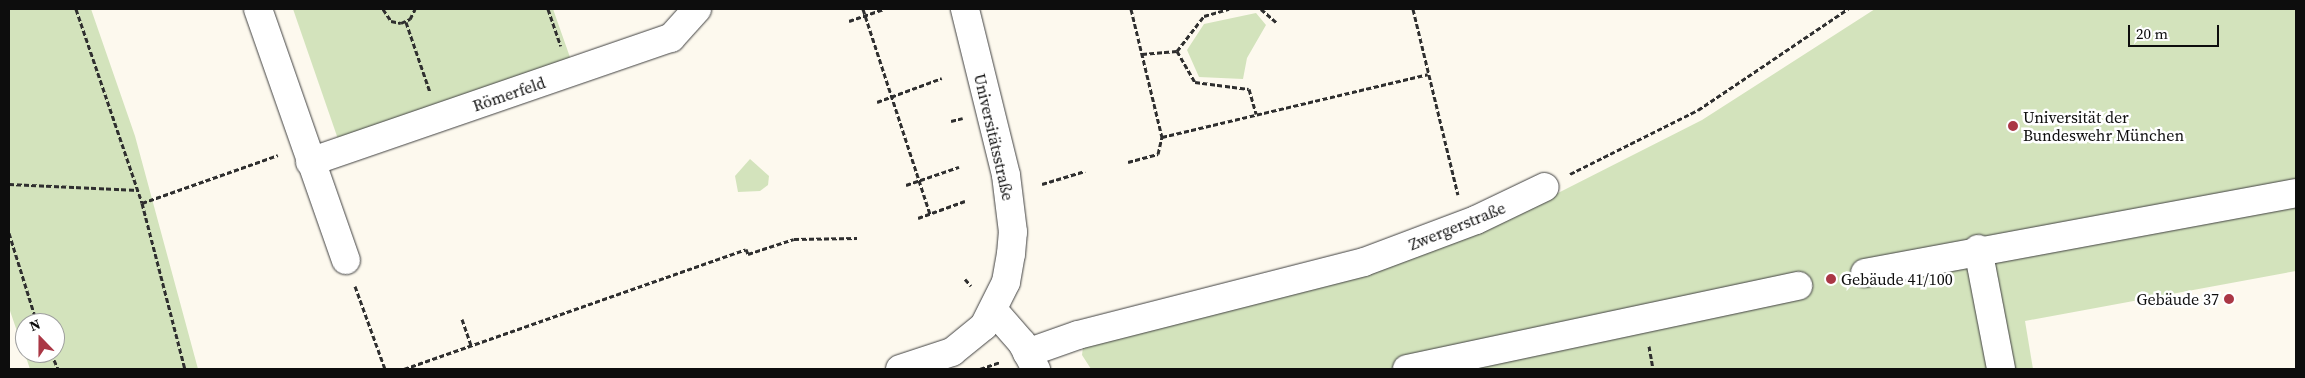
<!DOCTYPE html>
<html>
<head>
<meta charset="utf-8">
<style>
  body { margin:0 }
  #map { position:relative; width:2305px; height:378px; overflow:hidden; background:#fdf9ee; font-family:"Source Serif 4",serif }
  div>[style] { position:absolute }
  .green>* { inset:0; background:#d3e3bc }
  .path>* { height:3px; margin-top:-1.5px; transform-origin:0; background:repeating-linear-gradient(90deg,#2f2f2f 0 5px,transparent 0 7.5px) }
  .roads { filter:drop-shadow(0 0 1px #404040) drop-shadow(0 0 1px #404040) }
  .minor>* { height:28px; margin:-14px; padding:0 14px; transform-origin:14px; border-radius:14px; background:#fff }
  .dots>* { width:14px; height:14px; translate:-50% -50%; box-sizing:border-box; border:2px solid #fff; border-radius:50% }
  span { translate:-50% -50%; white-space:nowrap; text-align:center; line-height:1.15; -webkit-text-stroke:5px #fff; paint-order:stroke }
  .street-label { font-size:16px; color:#0d0d0d }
  .poi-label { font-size:16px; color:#0d0d0d }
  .left { translate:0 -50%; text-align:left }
  .right { translate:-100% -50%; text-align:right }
  .frame { position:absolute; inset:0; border:10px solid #0d0d0d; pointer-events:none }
  .north { position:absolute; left:15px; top:313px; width:50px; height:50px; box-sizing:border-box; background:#fff; border:1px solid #9e9e9e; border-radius:50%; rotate:338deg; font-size:14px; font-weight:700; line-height:20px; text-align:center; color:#0d0d0d }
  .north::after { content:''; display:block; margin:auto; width:18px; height:22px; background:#aa3745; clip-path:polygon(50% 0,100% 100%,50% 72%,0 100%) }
  .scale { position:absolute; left:2128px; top:25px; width:91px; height:22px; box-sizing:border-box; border:2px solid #0d0d0d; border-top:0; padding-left:6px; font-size:15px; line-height:18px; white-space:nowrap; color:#0d0d0d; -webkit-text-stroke:4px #fff; paint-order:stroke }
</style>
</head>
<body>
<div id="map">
  <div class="green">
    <div style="clip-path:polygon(evenodd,9px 9px,91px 9px,135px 136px,198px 369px,30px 369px,9px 308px,9px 9px,25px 323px,55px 323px,55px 353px,25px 353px,25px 323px)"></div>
    <div style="clip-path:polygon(293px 9px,553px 9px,572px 63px,339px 142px)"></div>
    <div style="clip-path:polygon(1875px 9px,2296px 9px,2296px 271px,2025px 321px,2033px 369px,1091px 369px,1082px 355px,1083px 347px,1487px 229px,1702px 120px)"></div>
    <div style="clip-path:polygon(1256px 13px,1266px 25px,1247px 58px,1243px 79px,1199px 77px,1187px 50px,1204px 24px)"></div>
    <div style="clip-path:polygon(750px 159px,769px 176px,768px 185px,760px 191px,738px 192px,735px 176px)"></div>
  </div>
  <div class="path">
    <div style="left:76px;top:9px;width:205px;rotate:71.2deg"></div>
    <div style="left:142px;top:203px;width:171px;rotate:75.5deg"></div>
    <div style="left:383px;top:9px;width:14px;rotate:56deg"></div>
    <div style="left:391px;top:21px;width:10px;rotate:11deg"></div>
    <div style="left:401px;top:23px;width:10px;rotate:-24deg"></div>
    <div style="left:410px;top:19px;width:11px;rotate:-63deg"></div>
    <div style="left:548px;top:9px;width:39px;rotate:71deg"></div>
    <div style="left:863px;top:9px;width:216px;rotate:71.9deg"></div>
    <div style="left:1131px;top:9px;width:132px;rotate:76.4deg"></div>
    <div style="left:1162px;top:137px;width:273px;rotate:-13.3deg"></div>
    <div style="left:1261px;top:9px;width:20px;rotate:41deg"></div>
    <div style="left:1413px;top:9px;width:191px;rotate:76.4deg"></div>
    <div style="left:849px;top:21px;width:36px;rotate:-19deg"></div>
    <div style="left:406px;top:22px;width:74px;rotate:71.1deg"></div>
    <div style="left:1177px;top:51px;width:36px;rotate:60deg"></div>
    <div style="left:1195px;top:82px;width:54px;rotate:7.4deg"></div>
    <div style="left:1249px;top:89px;width:26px;rotate:74deg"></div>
    <div style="left:1142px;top:54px;width:35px;rotate:-5deg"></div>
    <div style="left:1177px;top:51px;width:44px;rotate:-52.4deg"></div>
    <div style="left:1204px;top:16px;width:26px;rotate:-16deg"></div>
    <div style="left:877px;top:102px;width:69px;rotate:-20.3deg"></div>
    <div style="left:951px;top:121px;width:12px;rotate:-14deg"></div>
    <div style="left:1128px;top:162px;width:31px;rotate:-15deg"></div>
    <div style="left:1158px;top:154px;width:17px;rotate:-77deg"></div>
    <div style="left:1570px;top:174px;width:143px;rotate:-26.6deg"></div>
    <div style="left:1698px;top:110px;width:181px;rotate:-34deg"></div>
    <div style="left:9px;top:184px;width:129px;rotate:2.7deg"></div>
    <div style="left:1042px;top:184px;width:45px;rotate:-16.8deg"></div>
    <div style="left:906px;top:185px;width:56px;rotate:-18.8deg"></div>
    <div style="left:142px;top:203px;width:144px;rotate:-19.4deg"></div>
    <div style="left:918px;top:218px;width:50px;rotate:-19.9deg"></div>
    <div style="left:9px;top:233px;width:94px;rotate:72.7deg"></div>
    <div style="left:965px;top:279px;width:9px;rotate:49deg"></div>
    <div style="left:355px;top:286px;width:88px;rotate:70.1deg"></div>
    <div style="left:462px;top:319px;width:28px;rotate:71deg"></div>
    <div style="left:1649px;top:346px;width:23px;rotate:80deg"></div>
    <div style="left:51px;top:353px;width:17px;rotate:66deg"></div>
    <div style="left:404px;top:369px;width:362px;rotate:-19.3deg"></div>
    <div style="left:746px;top:249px;width:5px;rotate:68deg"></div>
    <div style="left:748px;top:254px;width:48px;rotate:-18.1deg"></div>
    <div style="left:794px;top:239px;width:63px;rotate:-0.9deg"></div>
    <div style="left:980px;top:369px;width:21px;rotate:-19deg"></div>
  </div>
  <div class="roads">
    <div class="minor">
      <div style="left:258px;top:9px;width:266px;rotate:70.7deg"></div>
      <div style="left:310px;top:162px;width:382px;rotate:-19deg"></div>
      <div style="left:671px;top:38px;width:39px;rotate:-48deg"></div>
      <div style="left:1978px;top:249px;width:122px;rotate:79.1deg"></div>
      <div style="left:1865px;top:273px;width:438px;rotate:-10.5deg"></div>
      <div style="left:995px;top:312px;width:41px;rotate:48.9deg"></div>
      <div style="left:1022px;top:343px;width:30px;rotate:62deg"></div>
      <div style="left:1027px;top:353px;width:54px;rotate:-19.4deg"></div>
      <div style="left:1078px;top:335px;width:295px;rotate:-14.3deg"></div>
      <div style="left:1364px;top:262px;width:120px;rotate:-20.6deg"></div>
      <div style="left:1476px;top:220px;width:76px;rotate:-25.6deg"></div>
      <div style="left:900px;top:369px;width:55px;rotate:-18.1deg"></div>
      <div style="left:952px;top:352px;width:41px;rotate:-39.1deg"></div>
      <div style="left:984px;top:326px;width:49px;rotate:-63.4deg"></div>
      <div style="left:1006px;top:282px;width:28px;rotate:-80deg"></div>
      <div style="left:1011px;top:254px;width:22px;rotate:-85deg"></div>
      <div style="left:1013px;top:232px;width:57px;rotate:-97deg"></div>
      <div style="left:1006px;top:175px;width:171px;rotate:-103.9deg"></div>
      <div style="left:1407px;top:369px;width:400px;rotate:-12deg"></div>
    </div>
  </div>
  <div class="dots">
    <div style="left:2013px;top:126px;background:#aa3745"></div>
    <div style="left:1831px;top:279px;background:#aa3745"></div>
    <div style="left:2229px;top:299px;background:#aa3745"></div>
  </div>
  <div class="street-label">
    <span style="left:509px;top:94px;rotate:-19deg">Römerfeld</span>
    <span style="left:994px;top:137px;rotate:77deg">Universitätsstraße</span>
    <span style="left:1457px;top:226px;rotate:-22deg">Zwergerstraße</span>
  </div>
  <div class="poi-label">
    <span class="left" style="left:2023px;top:126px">Universität der<br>Bundeswehr München</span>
    <span class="left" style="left:1841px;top:279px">Gebäude 41/100</span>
    <span class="right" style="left:2219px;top:299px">Gebäude 37</span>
  </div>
  <div class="frame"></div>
  <div class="north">N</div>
  <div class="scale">20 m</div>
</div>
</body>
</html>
